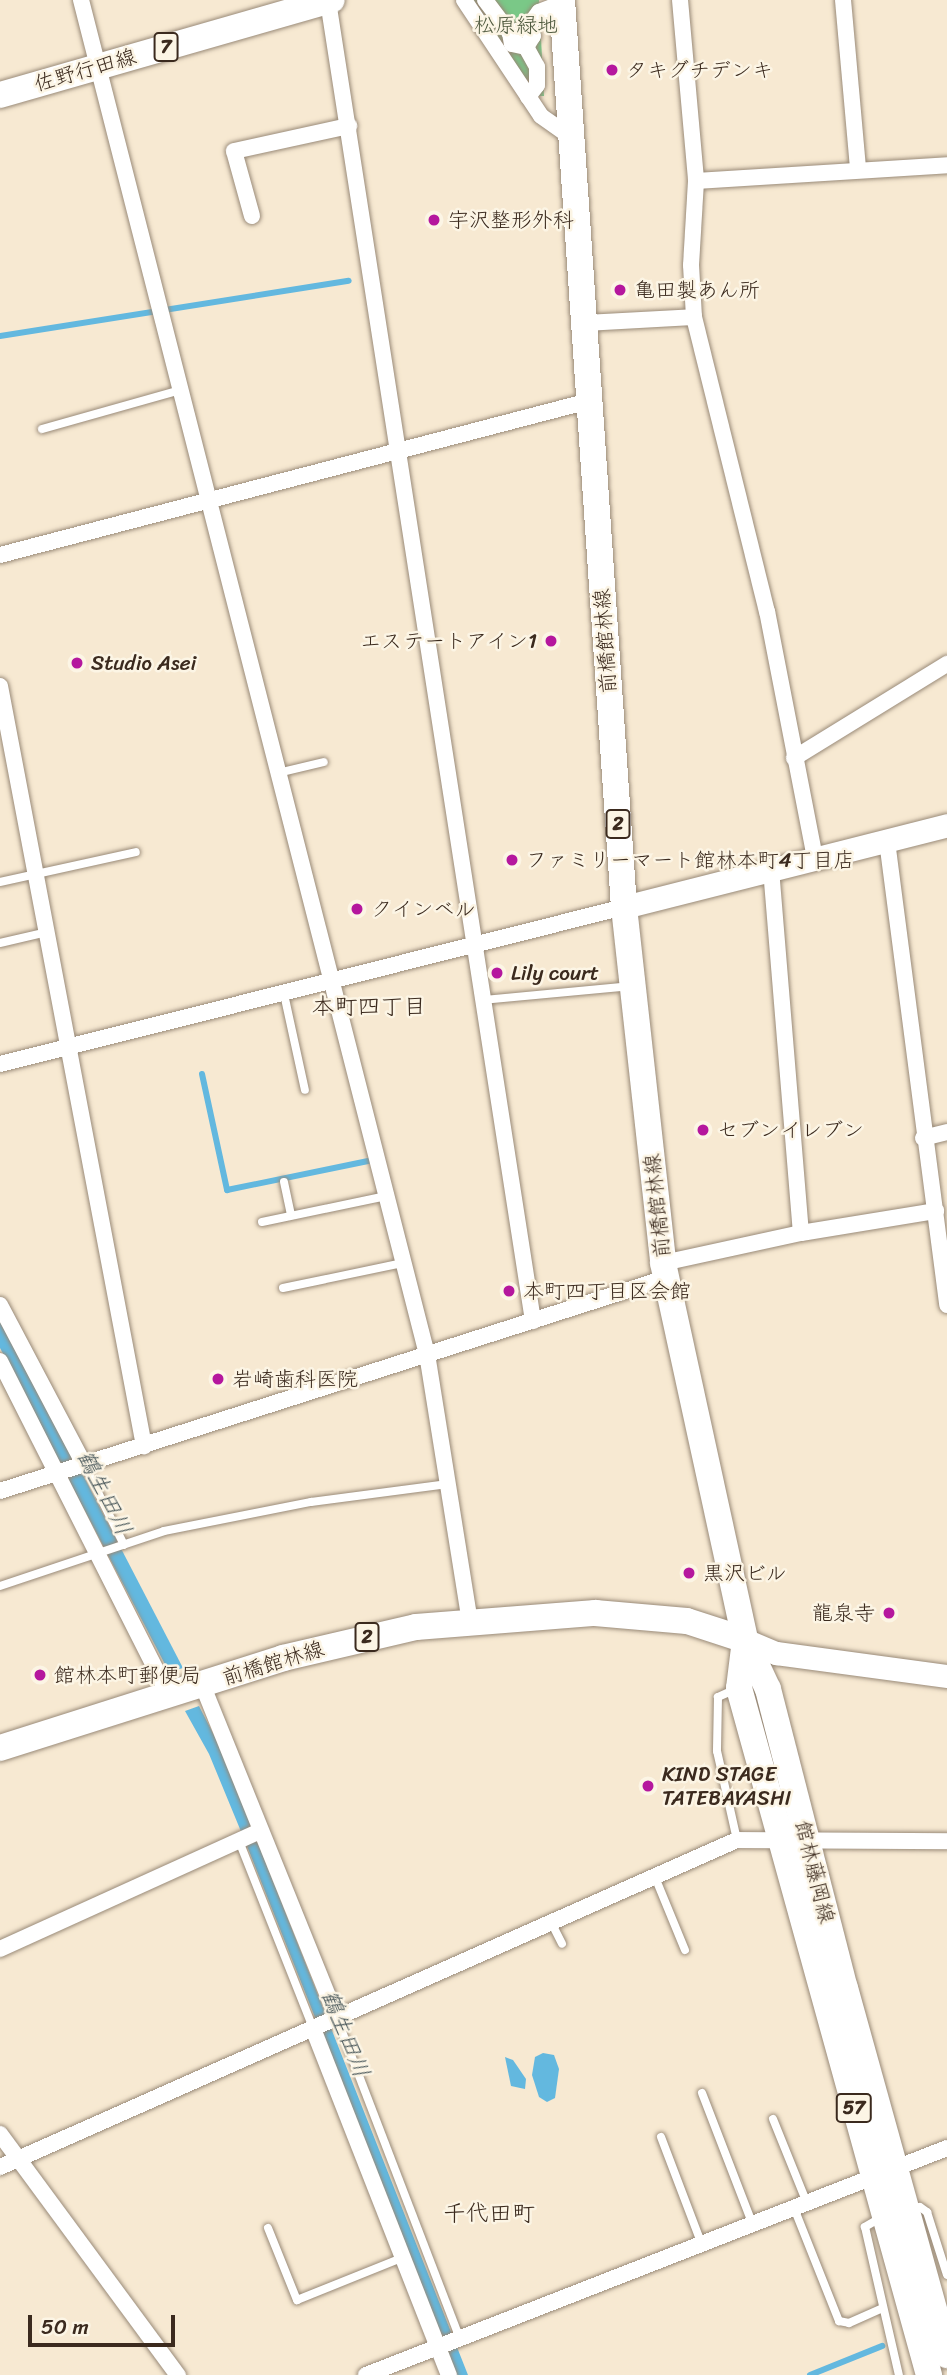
<!DOCTYPE html>
<html>
<head>
<meta charset="utf-8">
<style>
  body { margin:0 }
  #map { position:relative; width:947px; height:2375px; overflow:hidden; background:#f7e9d2; font-family:Sriracha,"Klee One",sans-serif }
  div>[style] { position:absolute }
  .green>* { inset:0; background:#7ac887 }
  .water>* { inset:0; background:#63b8df }
  .stream>* { height:6px; margin:-3px; padding:0 3px; transform-origin:3px; border-radius:3px; background:#63b8df }
  .roads { filter:drop-shadow(0 0 2px #998a78) drop-shadow(0 0 2px #998a78) }
  .lane>* { height:8px; margin:-4px; padding:0 4px; transform-origin:4px; border-radius:4px; background:#fff }
  .street>* { height:16px; margin:-8px; padding:0 8px; transform-origin:8px; border-radius:8px; background:#fff }
  .secondary>* { height:23px; margin:-11.5px; padding:0 11.5px; transform-origin:11.5px; border-radius:11.5px; background:#fff }
  .primary>* { height:26px; margin:-13px; padding:0 13px; transform-origin:13px; border-radius:13px; background:#fff }
  .dots>* { width:19px; height:19px; translate:-50% -50%; box-sizing:border-box; border:4px solid #fcf5e5; border-radius:50% }
  span { translate:-50% -50%; white-space:nowrap; text-align:center; line-height:1.15; -webkit-text-stroke:5px #fcf5e5; paint-order:stroke }
  .shield-label span { padding:2px 5px; background:#fcf5e5; border:2px solid; border-radius:5px; -webkit-text-stroke-width:0 }
  .shield-label { font-size:19px; color:#3b2a1e; font-weight:700 }
  .park-label { font-size:21px; color:#4e593e }
  .street-label { font-size:21px; color:#3b2a1e }
  .poi-label { font-size:21px; color:#3b2a1e }
  .left { translate:0 -50%; text-align:left }
  .right { translate:-100% -50%; text-align:right }
  .neighbourhood-label { font-size:23px; color:#3b2a1e }
  .water-label { font-size:23px; color:#475558; font-style:italic }
  .scale { position:absolute; left:28px; top:2315px; width:147px; height:32px; box-sizing:border-box; border:4px solid #3b2a1e; border-top:0; padding-left:9px; font-size:21px; line-height:24px; white-space:nowrap; color:#3b2a1e; -webkit-text-stroke:5px #fcf5e5; paint-order:stroke }
</style>
</head>
<body>
<div id="map">
  <div class="green">
    <div style="clip-path:polygon(471px 0,539px 0,544px 96px,534px 96px)"></div>
  </div>
  <div class="water">
    <div style="clip-path:polygon(0 1320px,72px 1454px,183px 1668px,169px 1672px,0 1348px)"></div>
    <div style="clip-path:polygon(199px 1706px,220px 1747px,468px 2375px,457px 2375px,247px 1846px,209px 1754px,185px 1711px)"></div>
    <div style="clip-path:polygon(543px 2053px,554px 2055px,559px 2069px,555px 2098px,547px 2102px,539px 2097px,532px 2075px,535px 2057px)"></div>
    <div style="clip-path:polygon(505px 2057px,513px 2060px,526px 2079px,525px 2089px,511px 2086px)"></div>
  </div>
  <div class="stream">
    <div style="left:0;top:336px;width:353px;rotate:-9deg"></div>
    <div style="left:202px;top:1074px;width:119px;rotate:77.8deg"></div>
    <div style="left:227px;top:1190px;width:144px;rotate:-11.6deg"></div>
    <div style="left:810px;top:2375px;width:78px;rotate:-21.9deg"></div>
  </div>
  <div class="roads">
    <div class="lane">
      <div style="left:42px;top:429px;width:144px;rotate:-15.7deg"></div>
      <div style="left:278px;top:773px;width:47px;rotate:-13.4deg"></div>
      <div style="left:0;top:882px;width:139px;rotate:-12.4deg"></div>
      <div style="left:0;top:943px;width:48px;rotate:-13.2deg"></div>
      <div style="left:284px;top:994px;width:98px;rotate:77.7deg"></div>
      <div style="left:483px;top:1000px;width:148px;rotate:-5.4deg"></div>
      <div style="left:284px;top:1182px;width:34px;rotate:78deg"></div>
      <div style="left:262px;top:1222px;width:127px;rotate:-11.8deg"></div>
      <div style="left:283px;top:1288px;width:123px;rotate:-11.8deg"></div>
      <div style="left:85px;top:1466px;width:88px;rotate:63.7deg"></div>
      <div style="left:0;top:1586px;width:173px;rotate:-18.5deg"></div>
      <div style="left:164px;top:1531px;width:150px;rotate:-11.2deg"></div>
      <div style="left:311px;top:1502px;width:138px;rotate:-7.5deg"></div>
      <div style="left:736px;top:1689px;width:20px;rotate:156deg"></div>
      <div style="left:718px;top:1697px;width:54px;rotate:91.1deg"></div>
      <div style="left:717px;top:1751px;width:91px;rotate:77.3deg"></div>
      <div style="left:239px;top:1841px;width:201px;rotate:68.4deg"></div>
      <div style="left:655px;top:1877px;width:79px;rotate:67.7deg"></div>
      <div style="left:552px;top:1924px;width:22px;rotate:63deg"></div>
      <div style="left:338px;top:2021px;width:341px;rotate:69deg"></div>
      <div style="left:702px;top:2093px;width:142px;rotate:68.9deg"></div>
      <div style="left:773px;top:2119px;width:91px;rotate:68deg"></div>
      <div style="left:661px;top:2137px;width:116px;rotate:69.2deg"></div>
      <div style="left:794px;top:2208px;width:122px;rotate:68.3deg"></div>
      <div style="left:839px;top:2321px;width:10px;rotate:11deg"></div>
      <div style="left:849px;top:2323px;width:36px;rotate:-24deg"></div>
      <div style="left:910px;top:2210px;width:10px;rotate:-17deg"></div>
      <div style="left:920px;top:2207px;width:9px;rotate:36deg"></div>
      <div style="left:927px;top:2212px;width:66px;rotate:72.4deg"></div>
      <div style="left:882px;top:2217px;width:20px;rotate:150deg"></div>
      <div style="left:865px;top:2227px;width:152px;rotate:77.1deg"></div>
      <div style="left:268px;top:2228px;width:78px;rotate:68.1deg"></div>
      <div style="left:297px;top:2300px;width:115px;rotate:-21.9deg"></div>
    </div>
    <div class="street">
      <div style="left:81px;top:0;width:1398px;rotate:75.67deg"></div>
      <div style="left:427px;top:1354px;width:270px;rotate:80.9deg"></div>
      <div style="left:464px;top:0;width:139px;rotate:56.4deg"></div>
      <div style="left:541px;top:116px;width:35px;rotate:35deg"></div>
      <div style="left:485px;top:0;width:41px;rotate:52.9deg"></div>
      <div style="left:680px;top:0;width:182px;rotate:84.9deg"></div>
      <div style="left:696px;top:181px;width:84px;rotate:93.4deg"></div>
      <div style="left:691px;top:265px;width:52px;rotate:86.7deg"></div>
      <div style="left:694px;top:317px;width:303px;rotate:76.1deg"></div>
      <div style="left:767px;top:611px;width:253px;rotate:79deg"></div>
      <div style="left:843px;top:0;width:170px;rotate:84.9deg"></div>
      <div style="left:328px;top:1px;width:1336px;rotate:81.17deg"></div>
      <div style="left:527px;top:28px;width:20px;rotate:-53deg"></div>
      <div style="left:539px;top:12px;width:25px;rotate:-21deg"></div>
      <div style="left:526px;top:47px;width:13px;rotate:-58deg"></div>
      <div style="left:533px;top:36px;width:10px;rotate:-127deg"></div>
      <div style="left:527px;top:28px;width:18px;rotate:164deg"></div>
      <div style="left:510px;top:33px;width:11px;rotate:80deg"></div>
      <div style="left:512px;top:44px;width:14px;rotate:12deg"></div>
      <div style="left:526px;top:47px;width:23px;rotate:61deg"></div>
      <div style="left:537px;top:67px;width:18px;rotate:90deg"></div>
      <div style="left:537px;top:85px;width:15px;rotate:127deg"></div>
      <div style="left:696px;top:181px;width:252px;rotate:-3.6deg"></div>
      <div style="left:252px;top:216px;width:67px;rotate:-105.5deg"></div>
      <div style="left:234px;top:151px;width:118px;rotate:-12.3deg"></div>
      <div style="left:584px;top:323px;width:110px;rotate:-3.1deg"></div>
      <div style="left:0;top:555px;width:609px;rotate:-14.65deg"></div>
      <div style="left:0;top:686px;width:774px;rotate:79.27deg"></div>
      <div style="left:794px;top:758px;width:180px;rotate:-31.6deg"></div>
      <div style="left:887px;top:841px;width:468px;rotate:82.6deg"></div>
      <div style="left:771px;top:869px;width:365px;rotate:85.3deg"></div>
      <div style="left:0;top:1064px;width:643px;rotate:-14.12deg"></div>
      <div style="left:923px;top:1138px;width:25px;rotate:-14deg"></div>
      <div style="left:663px;top:1263px;width:141px;rotate:-12.3deg"></div>
      <div style="left:801px;top:1233px;width:137px;rotate:-9.3deg"></div>
      <div style="left:0;top:1305px;width:182px;rotate:62.2deg"></div>
      <div style="left:0;top:1361px;width:373px;rotate:63.2deg"></div>
      <div style="left:0;top:1491px;width:699px;rotate:-17.74deg"></div>
      <div style="left:202px;top:1684px;width:363px;rotate:68deg"></div>
      <div style="left:0;top:1949px;width:286px;rotate:-24.4deg"></div>
      <div style="left:314px;top:2031px;width:370px;rotate:68.6deg"></div>
      <div style="left:0;top:2134px;width:300px;rotate:53.6deg"></div>
      <div style="left:0;top:2167px;width:806px;rotate:-23.93deg"></div>
      <div style="left:737px;top:1840px;width:210px;rotate:0.3deg"></div>
      <div style="left:366px;top:2375px;width:624px;rotate:-21.34deg"></div>
    </div>
    <div class="secondary">
      <div style="left:624px;top:907px;width:333px;rotate:-14.2deg"></div>
      <div style="left:745px;top:1640px;width:34px;rotate:23deg"></div>
      <div style="left:776px;top:1653px;width:173px;rotate:7.7deg"></div>
    </div>
    <div class="primary">
      <div style="left:562px;top:0;width:909px;rotate:86.09deg"></div>
      <div style="left:624px;top:907px;width:358px;rotate:83.7deg"></div>
      <div style="left:663px;top:1263px;width:386px;rotate:77.7deg"></div>
      <div style="left:745px;top:1640px;width:54px;rotate:64.9deg"></div>
      <div style="left:768px;top:1689px;width:309px;rotate:75.6deg"></div>
      <div style="left:845px;top:1988px;width:381px;rotate:74.5deg"></div>
      <div style="left:0;top:95px;width:345px;rotate:-16deg"></div>
      <div style="left:745px;top:1640px;width:48px;rotate:97.1deg"></div>
      <div style="left:739px;top:1688px;width:713px;rotate:74.54deg"></div>
      <div style="left:0;top:1748px;width:297px;rotate:-17.6deg"></div>
      <div style="left:283px;top:1658px;width:137px;rotate:-13.1deg"></div>
      <div style="left:416px;top:1627px;width:180px;rotate:-4.5deg"></div>
      <div style="left:595px;top:1613px;width:92px;rotate:5deg"></div>
      <div style="left:687px;top:1621px;width:61px;rotate:18.1deg"></div>
    </div>
  </div>
  <div class="dots">
    <div style="left:612px;top:70px;background:#b5179e"></div>
    <div style="left:434px;top:220px;background:#b5179e"></div>
    <div style="left:620px;top:290px;background:#b5179e"></div>
    <div style="left:551px;top:641px;background:#b5179e"></div>
    <div style="left:77px;top:663px;background:#b5179e"></div>
    <div style="left:512px;top:860px;background:#b5179e"></div>
    <div style="left:357px;top:909px;background:#b5179e"></div>
    <div style="left:497px;top:973px;background:#b5179e"></div>
    <div style="left:703px;top:1130px;background:#b5179e"></div>
    <div style="left:509px;top:1291px;background:#b5179e"></div>
    <div style="left:218px;top:1379px;background:#b5179e"></div>
    <div style="left:689px;top:1573px;background:#b5179e"></div>
    <div style="left:889px;top:1613px;background:#b5179e"></div>
    <div style="left:40px;top:1675px;background:#b5179e"></div>
    <div style="left:648px;top:1786px;background:#b5179e"></div>
  </div>
  <div class="shield-label">
    <span style="left:166px;top:47px">7</span>
    <span style="left:618px;top:824px">2</span>
    <span style="left:367px;top:1637px">2</span>
    <span style="left:854px;top:2108px">57</span>
  </div>
  <div class="park-label">
    <span style="left:516px;top:25px">松原緑地</span>
  </div>
  <div class="street-label">
    <span style="left:85px;top:70px;rotate:-16deg">佐野行田線</span>
    <span style="left:605px;top:641px;rotate:-94deg">前橋館林線</span>
    <span style="left:657px;top:1206px;rotate:-96deg">前橋館林線</span>
    <span style="left:273px;top:1663px;rotate:-17deg">前橋館林線</span>
    <span style="left:815px;top:1872px;rotate:76deg">館林藤岡線</span>
  </div>
  <div class="poi-label">
    <span class="left" style="left:626px;top:70px">タキグチデンキ</span>
    <span class="left" style="left:448px;top:220px">宇沢整形外科</span>
    <span class="left" style="left:634px;top:290px">亀田製あん所</span>
    <span class="right" style="left:537px;top:641px">エステートアイン1</span>
    <span class="left" style="left:91px;top:663px">Studio Asei</span>
    <span class="left" style="left:526px;top:860px">ファミリーマート館林本町4丁目店</span>
    <span class="left" style="left:371px;top:909px">クインベル</span>
    <span class="left" style="left:511px;top:973px">Lily court</span>
    <span class="left" style="left:717px;top:1130px">セブンイレブン</span>
    <span class="left" style="left:523px;top:1291px">本町四丁目区会館</span>
    <span class="left" style="left:232px;top:1379px">岩崎歯科医院</span>
    <span class="left" style="left:703px;top:1573px">黒沢ビル</span>
    <span class="right" style="left:875px;top:1613px">龍泉寺</span>
    <span class="left" style="left:54px;top:1675px">館林本町郵便局</span>
    <span class="left" style="left:662px;top:1786px">KIND STAGE<br>TATEBAYASHI</span>
  </div>
  <div class="neighbourhood-label">
    <span style="left:369px;top:1007px">本町四丁目</span>
    <span style="left:489px;top:2214px">千代田町</span>
  </div>
  <div class="water-label">
    <span style="left:104px;top:1493px;rotate:63deg">鶴生田川</span>
    <span style="left:345px;top:2034px;rotate:68deg">鶴生田川</span>
  </div>
  <div class="scale">50 m</div>
</div>
</body>
</html>
